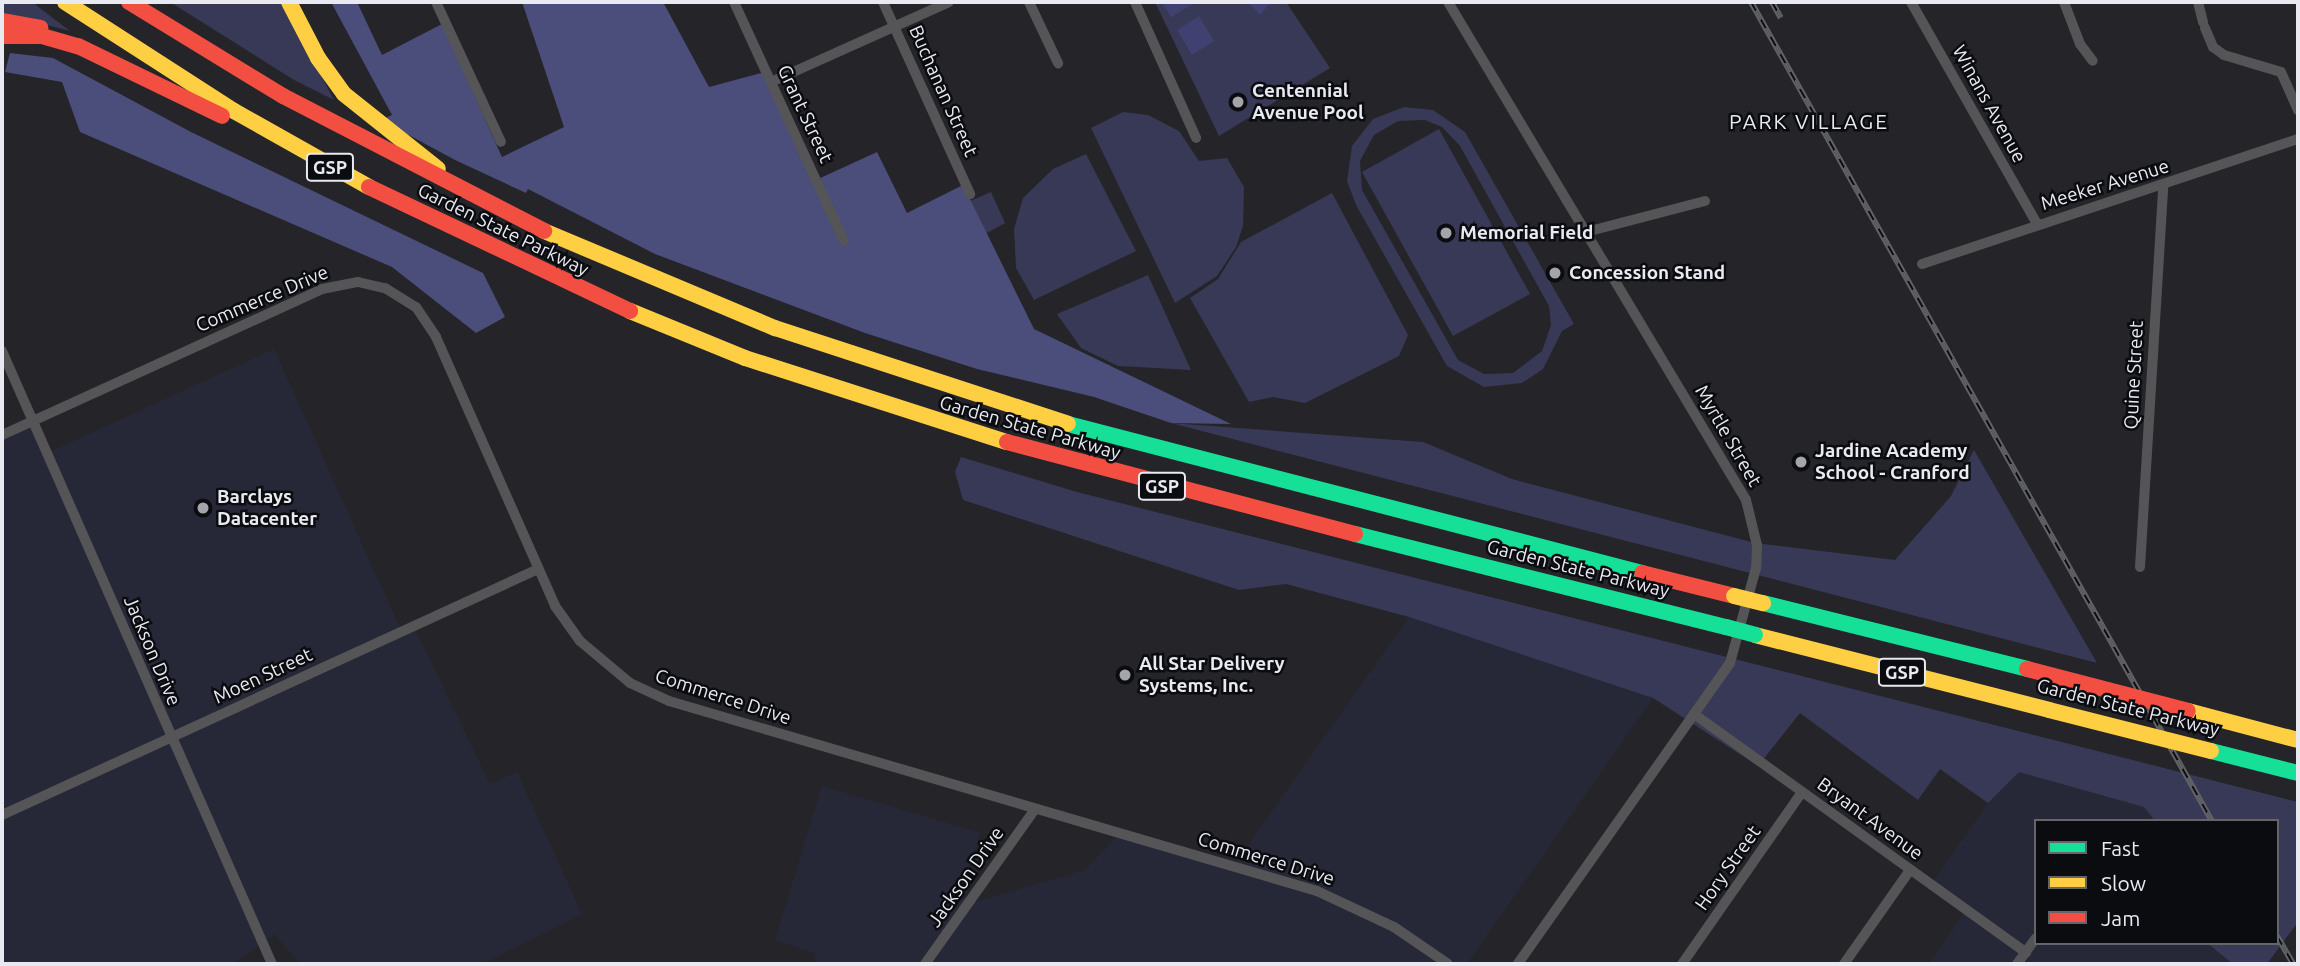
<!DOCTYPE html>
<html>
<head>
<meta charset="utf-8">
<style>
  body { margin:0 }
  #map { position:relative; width:2300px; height:966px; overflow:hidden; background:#242429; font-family:Ubuntu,sans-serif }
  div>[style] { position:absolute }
  .built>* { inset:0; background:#272837 }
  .green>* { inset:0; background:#383956 }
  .forest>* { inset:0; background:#4b4d7a }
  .water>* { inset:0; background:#414171 }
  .street>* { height:10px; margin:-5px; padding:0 5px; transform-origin:5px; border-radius:5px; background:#555558 }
  .fast>* { height:16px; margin:-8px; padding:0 8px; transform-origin:8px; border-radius:8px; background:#16e098 }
  .slow>* { height:16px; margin:-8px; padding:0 8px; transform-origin:8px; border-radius:8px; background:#ffcf43 }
  .jam>* { height:16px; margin:-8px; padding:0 8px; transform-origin:8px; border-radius:8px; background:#f24e42 }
  .rail>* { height:6px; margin-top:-3px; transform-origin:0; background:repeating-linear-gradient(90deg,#0b0c10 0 10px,#616265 0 20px); box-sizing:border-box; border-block:2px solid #616265 }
  .fast-bridge>* { height:16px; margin:-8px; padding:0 8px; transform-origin:8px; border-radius:8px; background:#16e098 }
  .slow-bridge>* { height:16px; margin:-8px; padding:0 8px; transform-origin:8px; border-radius:8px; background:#ffcf43 }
  .jam-bridge>* { height:16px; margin:-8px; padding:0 8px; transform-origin:8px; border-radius:8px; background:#f24e42 }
  .dots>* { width:19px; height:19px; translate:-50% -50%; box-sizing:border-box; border:4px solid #0b0c10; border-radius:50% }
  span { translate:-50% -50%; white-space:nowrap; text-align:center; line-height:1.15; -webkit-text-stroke:5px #0b0c10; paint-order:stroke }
  .shield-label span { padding:2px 5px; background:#0b0c10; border:2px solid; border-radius:5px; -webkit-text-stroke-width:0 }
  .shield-label { font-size:18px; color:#e9e9f1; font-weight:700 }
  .street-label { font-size:19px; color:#e9e9f1 }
  .poi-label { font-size:19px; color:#e9e9f1; font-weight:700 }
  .left { translate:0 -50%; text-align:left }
  .neighbourhood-label { font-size:21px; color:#e9e9f1; letter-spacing:2px }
  .frame { position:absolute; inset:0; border:4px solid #e9e9f1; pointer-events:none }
  .legend { position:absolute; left:2034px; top:819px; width:245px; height:126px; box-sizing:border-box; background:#0b0c10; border:2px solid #64646a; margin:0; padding:9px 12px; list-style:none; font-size:21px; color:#e9e9f1 }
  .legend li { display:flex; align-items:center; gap:14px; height:35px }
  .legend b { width:35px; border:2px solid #64646a }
</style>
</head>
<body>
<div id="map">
  <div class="built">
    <div style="clip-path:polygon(274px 349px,401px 630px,414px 627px,490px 784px,517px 772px,582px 914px,482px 964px,299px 964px,275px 934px,233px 964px,2px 964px,2px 432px,28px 421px,43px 455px)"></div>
    <div style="clip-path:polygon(1409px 617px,1653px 698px,1467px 964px,816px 964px,815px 953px,775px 940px,822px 786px,981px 833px,957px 894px,974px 902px,1085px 870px,1118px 835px,1232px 868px)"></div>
    <div style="clip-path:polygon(2019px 772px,2144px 807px,2155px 821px,2036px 821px,2036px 943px,2207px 943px,2233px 964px,1928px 964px,1964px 913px,1929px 887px,1988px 803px)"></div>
  </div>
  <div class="green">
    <div style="clip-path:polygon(2px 2px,32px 2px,70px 31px,2px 13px)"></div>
    <div style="clip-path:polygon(170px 2px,282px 2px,334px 100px,294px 80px)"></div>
    <div style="clip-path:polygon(1155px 2px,1286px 2px,1330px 68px,1219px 136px)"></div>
    <div style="clip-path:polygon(evenodd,1404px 107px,1433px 110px,1465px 132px,1574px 324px,1562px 331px,1543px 369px,1522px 383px,1484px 387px,1447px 366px,1356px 205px,1347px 181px,1352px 146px,1373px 119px,1404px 107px,1425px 120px,1442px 127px,1460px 146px,1549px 306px,1551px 325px,1542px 351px,1513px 373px,1484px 374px,1458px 360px,1362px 190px,1360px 161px,1374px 135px,1398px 121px,1425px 120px)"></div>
    <div style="clip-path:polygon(1123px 112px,1148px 115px,1179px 131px,1199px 161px,1227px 158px,1244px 187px,1243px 226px,1236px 247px,1217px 276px,1175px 303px,1091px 128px)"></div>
    <div style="clip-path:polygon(1439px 129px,1530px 294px,1453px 336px,1362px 172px)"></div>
    <div style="clip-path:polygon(1086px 154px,1136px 251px,1034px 300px,1016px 268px,1014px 229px,1023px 198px,1053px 169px)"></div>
    <div style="clip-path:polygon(991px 192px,1005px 223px,985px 234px,970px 201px)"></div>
    <div style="clip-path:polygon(1332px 193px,1408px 335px,1399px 356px,1305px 403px,1273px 397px,1249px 402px,1190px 298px,1218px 279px,1241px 242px)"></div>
    <div style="clip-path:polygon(1148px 275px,1191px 370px,1118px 366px,1081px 348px,1057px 314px)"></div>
    <div style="clip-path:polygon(1171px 423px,1423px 442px,1512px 479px,1755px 543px,1895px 560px,1951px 496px,1974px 450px,2097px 663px)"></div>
    <div style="clip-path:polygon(961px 457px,1077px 492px,2298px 802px,2298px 922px,2267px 964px,2233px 964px,2207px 943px,2277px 943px,2277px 821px,2155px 821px,2144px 807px,2019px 772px,1988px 803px,1940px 769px,1918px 800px,1800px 713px,1758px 766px,1653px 698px,1409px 617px,1286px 584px,1239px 590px,963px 500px,955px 472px)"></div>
  </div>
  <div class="forest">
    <div style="clip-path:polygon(331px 2px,357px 2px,382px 55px,442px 24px,502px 157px,564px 127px,522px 2px,663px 2px,709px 87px,765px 72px,816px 180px,877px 152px,907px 213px,963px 185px,1034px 329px,1231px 424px,1171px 423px,1094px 397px,977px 369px,865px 333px,655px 254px,528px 189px,526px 193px,455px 160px,381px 120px,392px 115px)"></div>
    <div style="clip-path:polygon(10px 53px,53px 58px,191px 132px,483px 273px,505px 317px,476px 333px,392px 267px,80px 132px,62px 82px,5px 72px)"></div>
  </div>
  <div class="water">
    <div style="clip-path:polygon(1162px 2px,1196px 2px,1171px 17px)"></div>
    <div style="clip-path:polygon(1248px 2px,1271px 2px,1260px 15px)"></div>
    <div style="clip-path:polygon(1199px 16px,1214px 41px,1192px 55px,1177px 30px)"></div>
  </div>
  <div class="street">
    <div style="left:436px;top:2px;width:154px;rotate:65.1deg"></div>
    <div style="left:734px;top:2px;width:263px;rotate:65.3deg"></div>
    <div style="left:883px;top:2px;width:211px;rotate:65.6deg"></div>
    <div style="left:1029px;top:2px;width:68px;rotate:64.6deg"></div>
    <div style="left:1135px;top:2px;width:149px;rotate:65.8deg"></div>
    <div style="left:1448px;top:2px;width:580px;rotate:59.1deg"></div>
    <div style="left:1746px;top:500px;width:46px;rotate:76.3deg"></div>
    <div style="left:1757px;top:545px;width:23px;rotate:92deg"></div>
    <div style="left:1756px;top:568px;width:98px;rotate:105.3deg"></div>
    <div style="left:1730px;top:663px;width:368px;rotate:125.2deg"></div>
    <div style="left:1911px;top:2px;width:255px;rotate:60.4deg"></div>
    <div style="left:2064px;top:2px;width:45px;rotate:69.1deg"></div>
    <div style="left:2080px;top:44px;width:21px;rotate:53deg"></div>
    <div style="left:2198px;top:2px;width:21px;rotate:76deg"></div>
    <div style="left:2205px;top:28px;width:21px;rotate:67deg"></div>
    <div style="left:2213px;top:47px;width:14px;rotate:36deg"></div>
    <div style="left:2224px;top:55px;width:59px;rotate:16.6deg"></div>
    <div style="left:2281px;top:72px;width:42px;rotate:65.9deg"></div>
    <div style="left:771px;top:82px;width:195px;rotate:-24.2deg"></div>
    <div style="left:1586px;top:232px;width:123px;rotate:-14.6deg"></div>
    <div style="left:1922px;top:264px;width:396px;rotate:-18.4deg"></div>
    <div style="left:2px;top:351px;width:670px;rotate:66.23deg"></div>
    <div style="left:2px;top:435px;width:352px;rotate:-24.5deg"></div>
    <div style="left:322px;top:289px;width:37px;rotate:-11deg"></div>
    <div style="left:358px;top:282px;width:28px;rotate:13deg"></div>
    <div style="left:385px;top:288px;width:36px;rotate:32deg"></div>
    <div style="left:416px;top:307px;width:36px;rotate:56deg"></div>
    <div style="left:436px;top:337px;width:294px;rotate:66.1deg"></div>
    <div style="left:555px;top:606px;width:43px;rotate:54.5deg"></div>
    <div style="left:580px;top:641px;width:65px;rotate:40deg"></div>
    <div style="left:630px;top:683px;width:43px;rotate:24.8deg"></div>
    <div style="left:669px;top:701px;width:675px;rotate:16.34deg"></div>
    <div style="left:1317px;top:891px;width:85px;rotate:25.1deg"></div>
    <div style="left:1394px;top:927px;width:65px;rotate:34.4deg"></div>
    <div style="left:2140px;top:567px;width:382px;rotate:-86.5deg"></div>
    <div style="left:1694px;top:714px;width:409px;rotate:35.7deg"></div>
    <div style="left:2px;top:815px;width:590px;rotate:-24.65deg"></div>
    <div style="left:925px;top:964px;width:190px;rotate:-54.6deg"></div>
    <div style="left:1682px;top:964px;width:210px;rotate:-55.1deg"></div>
    <div style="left:1844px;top:964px;width:115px;rotate:-54.9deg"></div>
    <div style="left:2017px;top:964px;width:32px;rotate:-54deg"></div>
  </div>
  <div class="fast">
    <div style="left:1068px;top:424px;width:593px;rotate:14.55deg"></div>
    <div style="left:1355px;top:534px;width:382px;rotate:14.1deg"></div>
    <div style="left:1763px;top:603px;width:272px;rotate:14deg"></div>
    <div style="left:2211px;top:751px;width:90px;rotate:14.2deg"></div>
  </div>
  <div class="slow">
    <div style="left:65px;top:2px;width:201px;rotate:32.8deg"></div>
    <div style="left:234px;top:111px;width:155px;rotate:29.4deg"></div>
    <div style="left:289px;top:2px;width:63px;rotate:62.6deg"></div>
    <div style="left:318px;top:58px;width:44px;rotate:54.2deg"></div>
    <div style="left:344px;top:94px;width:120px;rotate:38.6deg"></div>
    <div style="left:544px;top:231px;width:251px;rotate:22.8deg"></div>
    <div style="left:775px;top:328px;width:308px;rotate:18.1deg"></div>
    <div style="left:630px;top:311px;width:124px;rotate:22.2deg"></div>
    <div style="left:745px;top:358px;width:275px;rotate:17.8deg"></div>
    <div style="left:1755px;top:635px;width:303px;rotate:14.3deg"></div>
    <div style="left:2188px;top:711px;width:114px;rotate:14.8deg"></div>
  </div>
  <div class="jam">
    <div style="left:129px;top:2px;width:180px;rotate:31.4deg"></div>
    <div style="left:283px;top:96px;width:294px;rotate:27.3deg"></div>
    <div style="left:2px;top:21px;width:39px;rotate:10deg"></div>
    <div style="left:2px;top:36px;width:40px"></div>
    <div style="left:42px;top:36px;width:37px;rotate:16deg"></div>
    <div style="left:78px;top:46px;width:160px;rotate:25.9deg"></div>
    <div style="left:369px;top:187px;width:289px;rotate:25.4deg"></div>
    <div style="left:1007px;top:442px;width:360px;rotate:14.8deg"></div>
    <div style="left:1642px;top:573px;width:95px;rotate:14deg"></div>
  </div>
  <div class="rail">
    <div style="left:1751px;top:2px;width:940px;rotate:60.63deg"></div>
    <div style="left:1772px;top:2px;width:18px;rotate:61deg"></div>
    <div style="left:2277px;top:936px;width:32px;rotate:60deg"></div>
  </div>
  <div class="fast-bridge">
    <div style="left:1726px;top:627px;width:30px;rotate:15deg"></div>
  </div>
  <div class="slow-bridge">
    <div style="left:1734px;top:596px;width:30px;rotate:14deg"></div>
    <div style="left:2049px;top:710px;width:167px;rotate:14.2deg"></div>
  </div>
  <div class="jam-bridge">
    <div style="left:2027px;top:669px;width:166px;rotate:14.6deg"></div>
  </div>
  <div class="dots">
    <div style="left:1238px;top:102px;background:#a4a4ab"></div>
    <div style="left:1446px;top:233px;background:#a4a4ab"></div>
    <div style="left:1555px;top:273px;background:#a4a4ab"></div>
    <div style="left:1801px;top:462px;background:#a4a4ab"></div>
    <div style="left:203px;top:508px;background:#a4a4ab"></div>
    <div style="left:1125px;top:675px;background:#a4a4ab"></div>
  </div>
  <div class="shield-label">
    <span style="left:330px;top:167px">GSP</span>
    <span style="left:1162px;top:486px">GSP</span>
    <span style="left:1902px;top:672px">GSP</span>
  </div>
  <div class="street-label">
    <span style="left:943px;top:91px;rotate:66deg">Buchanan Street</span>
    <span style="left:1989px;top:104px;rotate:61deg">Winans Avenue</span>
    <span style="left:805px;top:114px;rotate:65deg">Grant Street</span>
    <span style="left:2105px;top:185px;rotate:-17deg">Meeker Avenue</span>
    <span style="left:503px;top:230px;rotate:26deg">Garden State Parkway</span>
    <span style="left:262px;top:299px;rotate:-23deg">Commerce Drive</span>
    <span style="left:2134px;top:375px;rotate:-87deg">Quine Street</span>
    <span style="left:1030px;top:428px;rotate:16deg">Garden State Parkway</span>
    <span style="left:1728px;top:436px;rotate:60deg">Myrtle Street</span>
    <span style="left:1578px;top:569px;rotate:14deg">Garden State Parkway</span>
    <span style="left:152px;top:651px;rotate:67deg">Jackson Drive</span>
    <span style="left:263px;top:676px;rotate:-25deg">Moen Street</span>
    <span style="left:723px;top:697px;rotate:18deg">Commerce Drive</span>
    <span style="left:2128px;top:708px;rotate:14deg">Garden State Parkway</span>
    <span style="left:1870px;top:819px;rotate:36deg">Bryant Avenue</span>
    <span style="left:1266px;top:859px;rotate:17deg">Commerce Drive</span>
    <span style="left:1728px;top:868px;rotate:-55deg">Hory Street</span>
    <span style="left:966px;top:877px;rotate:-55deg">Jackson Drive</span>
  </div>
  <div class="poi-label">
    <span class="left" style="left:1252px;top:102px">Centennial<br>Avenue Pool</span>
    <span class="left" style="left:1460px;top:233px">Memorial Field</span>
    <span class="left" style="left:1569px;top:273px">Concession Stand</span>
    <span class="left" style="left:1815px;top:462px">Jardine Academy<br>School - Cranford</span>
    <span class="left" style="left:217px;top:508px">Barclays<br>Datacenter</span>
    <span class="left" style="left:1139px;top:675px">All Star Delivery<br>Systems, Inc.</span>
  </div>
  <div class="neighbourhood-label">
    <span style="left:1809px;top:121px">PARK VILLAGE</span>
  </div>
  <div class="frame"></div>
  <ul class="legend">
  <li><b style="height:9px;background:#16e098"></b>Fast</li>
  <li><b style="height:9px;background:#ffcf43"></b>Slow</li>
  <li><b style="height:9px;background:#f24e42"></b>Jam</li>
  </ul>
</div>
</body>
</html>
